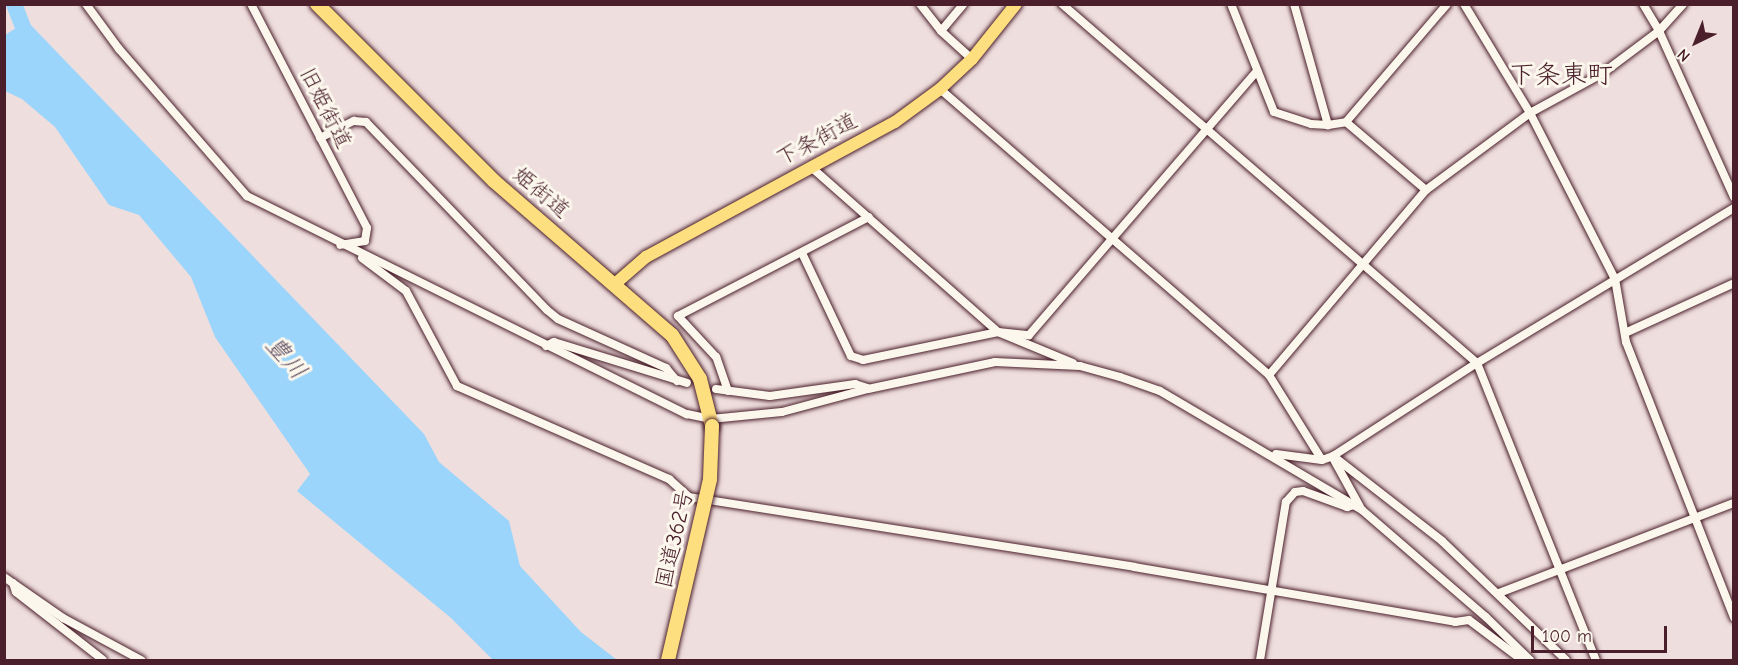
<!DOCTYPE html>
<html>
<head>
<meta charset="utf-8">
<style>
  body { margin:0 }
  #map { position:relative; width:1738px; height:665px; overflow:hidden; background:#efdede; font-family:"Comic Neue","Klee One",sans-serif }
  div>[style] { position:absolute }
  .water>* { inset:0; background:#9bd5fc }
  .river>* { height:16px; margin:-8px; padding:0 8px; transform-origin:8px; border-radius:8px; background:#9bd5fc }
  .roads { filter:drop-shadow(0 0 2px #4a1f2b) drop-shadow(0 0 2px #4a1f2b) }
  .street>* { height:8px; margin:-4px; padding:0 4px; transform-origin:4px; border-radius:4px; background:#fbf7ec }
  .primary>* { height:12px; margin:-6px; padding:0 6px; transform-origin:6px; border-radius:6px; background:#fedf80 }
  .highway>* { height:14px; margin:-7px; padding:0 7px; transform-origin:7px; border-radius:7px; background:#fedf80 }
  .bridges { filter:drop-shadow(0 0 2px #4a1f2b) drop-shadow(0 0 2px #4a1f2b) }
  .highway-bridge>* { height:14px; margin:-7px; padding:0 7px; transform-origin:7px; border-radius:7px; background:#fedf80 }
  span { translate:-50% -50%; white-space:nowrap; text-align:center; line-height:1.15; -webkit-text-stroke:6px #fbf7ec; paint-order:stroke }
  .street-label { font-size:22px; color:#4a1f2b }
  .water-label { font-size:24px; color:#5e4c5f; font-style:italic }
  .quarter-label { font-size:26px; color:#4a1f2b }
  .frame { position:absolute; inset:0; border:6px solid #4a1f2b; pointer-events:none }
  .north { position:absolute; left:1666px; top:12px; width:60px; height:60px; -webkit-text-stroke:4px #fbf7ec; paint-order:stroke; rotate:223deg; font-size:16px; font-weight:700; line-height:24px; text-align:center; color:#4a1f2b }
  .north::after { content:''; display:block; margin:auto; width:21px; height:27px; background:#4a1f2b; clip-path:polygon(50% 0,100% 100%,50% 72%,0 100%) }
  .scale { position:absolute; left:1531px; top:626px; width:136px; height:27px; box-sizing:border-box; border:3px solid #4a1f2b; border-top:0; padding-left:8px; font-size:18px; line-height:21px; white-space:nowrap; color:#4a1f2b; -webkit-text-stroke:4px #fbf7ec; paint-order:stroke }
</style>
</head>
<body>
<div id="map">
  <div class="water">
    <div style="clip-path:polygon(27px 21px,424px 434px,439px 462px,509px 521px,520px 566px,581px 632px,617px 660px,493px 660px,451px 618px,297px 491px,310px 474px,215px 337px,191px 277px,139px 215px,109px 205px,55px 127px,22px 99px,5px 91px,5px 35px)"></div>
  </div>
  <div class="river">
    <div style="left:14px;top:4px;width:44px;rotate:68.7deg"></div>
  </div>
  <div class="roads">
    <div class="street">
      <div style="left:86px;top:4px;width:56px;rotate:53.7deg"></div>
      <div style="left:119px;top:49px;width:195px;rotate:49deg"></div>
      <div style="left:247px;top:196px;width:491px;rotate:26.4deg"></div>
      <div style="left:687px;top:414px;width:25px;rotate:12deg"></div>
      <div style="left:711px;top:419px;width:71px;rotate:-5.6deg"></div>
      <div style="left:782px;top:412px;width:89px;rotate:-15deg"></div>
      <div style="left:868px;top:389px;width:130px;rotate:-12deg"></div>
      <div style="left:995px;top:362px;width:85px;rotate:2.7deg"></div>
      <div style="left:1080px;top:366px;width:41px;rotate:15.4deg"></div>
      <div style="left:1120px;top:377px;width:42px;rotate:19.3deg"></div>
      <div style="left:1160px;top:391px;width:234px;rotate:30.5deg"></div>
      <div style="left:1362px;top:510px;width:164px;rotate:40.8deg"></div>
      <div style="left:1486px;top:617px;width:62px;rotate:44.3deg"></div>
      <div style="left:251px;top:4px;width:252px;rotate:62.6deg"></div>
      <div style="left:367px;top:228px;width:13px;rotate:99deg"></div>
      <div style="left:365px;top:241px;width:25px;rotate:171deg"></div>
      <div style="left:920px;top:4px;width:34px;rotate:52deg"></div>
      <div style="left:941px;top:31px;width:42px;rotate:42.1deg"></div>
      <div style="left:1062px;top:4px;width:549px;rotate:40.86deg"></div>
      <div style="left:1477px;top:363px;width:320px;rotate:68.2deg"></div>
      <div style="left:1231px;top:4px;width:116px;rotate:68.3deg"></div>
      <div style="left:1274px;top:112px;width:39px;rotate:18deg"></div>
      <div style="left:1311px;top:124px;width:17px;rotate:3deg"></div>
      <div style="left:1328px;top:125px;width:18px;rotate:-9deg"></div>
      <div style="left:1346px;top:122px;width:155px;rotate:-49.4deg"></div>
      <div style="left:1294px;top:4px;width:126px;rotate:74.3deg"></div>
      <div style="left:1464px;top:4px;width:127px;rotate:58.8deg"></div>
      <div style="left:1530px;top:113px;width:186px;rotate:62.9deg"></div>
      <div style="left:1615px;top:279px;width:64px;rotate:80.1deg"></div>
      <div style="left:1626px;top:342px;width:296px;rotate:68.6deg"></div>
      <div style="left:1643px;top:4px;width:31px;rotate:59deg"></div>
      <div style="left:1659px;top:31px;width:182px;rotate:65.7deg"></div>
      <div style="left:941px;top:31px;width:35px;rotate:-50deg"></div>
      <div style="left:940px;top:89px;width:436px;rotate:41deg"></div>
      <div style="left:1269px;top:375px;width:100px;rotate:58.1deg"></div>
      <div style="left:1346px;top:122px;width:105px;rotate:40.4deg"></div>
      <div style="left:320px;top:138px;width:38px;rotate:-27deg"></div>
      <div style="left:354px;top:121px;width:12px;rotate:5deg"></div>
      <div style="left:366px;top:122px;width:261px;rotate:46.1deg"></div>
      <div style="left:547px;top:310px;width:14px;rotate:39deg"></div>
      <div style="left:558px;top:319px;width:119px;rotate:24.4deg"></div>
      <div style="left:666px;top:368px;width:17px;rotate:50deg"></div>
      <div style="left:811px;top:167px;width:249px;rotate:41.4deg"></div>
      <div style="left:998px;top:332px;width:81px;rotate:22.5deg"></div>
      <div style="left:802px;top:253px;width:114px;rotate:64.6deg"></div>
      <div style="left:851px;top:356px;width:13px;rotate:18deg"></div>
      <div style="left:863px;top:360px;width:138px;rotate:-11.7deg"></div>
      <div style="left:998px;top:332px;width:31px;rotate:6deg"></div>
      <div style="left:1029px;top:335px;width:349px;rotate:-49.2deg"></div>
      <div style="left:362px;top:258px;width:55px;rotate:36.9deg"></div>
      <div style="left:406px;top:291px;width:108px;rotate:61.8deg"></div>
      <div style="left:457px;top:386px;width:232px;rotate:23.7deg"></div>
      <div style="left:669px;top:479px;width:27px;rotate:42deg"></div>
      <div style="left:689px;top:497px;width:450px;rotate:8.9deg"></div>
      <div style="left:1134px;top:567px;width:326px;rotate:9.7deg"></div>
      <div style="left:1455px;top:622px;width:14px;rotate:-8deg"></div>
      <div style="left:1469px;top:620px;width:66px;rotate:37deg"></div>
      <div style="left:1625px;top:333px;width:120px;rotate:-24.6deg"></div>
      <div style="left:546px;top:346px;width:9px;rotate:-27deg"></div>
      <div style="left:554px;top:342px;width:139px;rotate:17.1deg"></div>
      <div style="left:1269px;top:375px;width:243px;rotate:-49.7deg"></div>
      <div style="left:1426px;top:190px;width:129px;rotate:-36.5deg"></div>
      <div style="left:1530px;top:113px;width:83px;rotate:-28.7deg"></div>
      <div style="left:1603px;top:73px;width:70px;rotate:-36.9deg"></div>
      <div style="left:1659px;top:31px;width:36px;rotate:-48deg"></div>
      <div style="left:716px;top:389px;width:54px;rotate:7.4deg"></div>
      <div style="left:770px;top:396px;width:86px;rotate:-8deg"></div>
      <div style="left:855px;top:384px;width:13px;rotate:18deg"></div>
      <div style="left:728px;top:391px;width:36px;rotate:-109deg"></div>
      <div style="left:716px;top:357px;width:56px;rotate:-132.8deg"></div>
      <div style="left:678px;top:316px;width:215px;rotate:-27.4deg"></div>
      <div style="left:1276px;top:454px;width:46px;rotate:7.4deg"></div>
      <div style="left:1322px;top:460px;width:12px;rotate:-20deg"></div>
      <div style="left:1333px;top:456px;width:171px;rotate:-32.9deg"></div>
      <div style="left:1477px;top:363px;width:300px;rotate:-31.1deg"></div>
      <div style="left:1333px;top:456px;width:138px;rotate:37.9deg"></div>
      <div style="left:1442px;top:541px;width:172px;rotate:43.8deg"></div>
      <div style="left:1333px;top:458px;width:56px;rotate:61.1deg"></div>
      <div style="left:4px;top:577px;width:72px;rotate:34.8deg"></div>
      <div style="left:63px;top:618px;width:89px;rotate:28.3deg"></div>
      <div style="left:13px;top:583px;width:9px;rotate:72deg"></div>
      <div style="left:16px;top:592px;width:110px;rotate:38deg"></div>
      <div style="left:1499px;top:593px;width:252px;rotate:-21deg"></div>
      <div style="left:1260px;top:660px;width:160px;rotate:-80.7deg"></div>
      <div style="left:1286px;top:502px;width:13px;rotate:-48deg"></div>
      <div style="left:1295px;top:492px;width:8px;rotate:-7deg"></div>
      <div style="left:1303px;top:491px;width:47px;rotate:20deg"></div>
      <div style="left:1347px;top:507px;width:7px;rotate:-16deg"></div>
    </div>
    <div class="primary">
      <div style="left:616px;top:283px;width:40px;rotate:-41deg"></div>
      <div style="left:646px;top:257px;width:283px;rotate:-28.5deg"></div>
      <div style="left:895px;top:122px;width:56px;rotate:-36.3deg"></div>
      <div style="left:940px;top:89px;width:44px;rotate:-43.2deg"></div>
      <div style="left:972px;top:59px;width:70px;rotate:-51.3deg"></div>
    </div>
    <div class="highway">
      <div style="left:317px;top:4px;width:250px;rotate:45deg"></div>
      <div style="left:494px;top:181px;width:235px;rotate:40.9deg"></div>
      <div style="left:672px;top:335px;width:52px;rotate:57.5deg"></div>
      <div style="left:700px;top:379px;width:49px;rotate:75.7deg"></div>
    </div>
  </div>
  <div class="bridges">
    <div class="highway-bridge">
      <div style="left:668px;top:660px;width:186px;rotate:-76.9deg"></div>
      <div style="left:710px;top:479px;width:53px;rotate:-87.8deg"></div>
    </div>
  </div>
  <div class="street-label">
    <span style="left:325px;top:108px;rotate:63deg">旧姫街道</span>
    <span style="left:817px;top:140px;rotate:-28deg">下条街道</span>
    <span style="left:541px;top:193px;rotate:40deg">姫街道</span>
    <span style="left:675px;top:539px;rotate:-77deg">国道362号</span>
  </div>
  <div class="water-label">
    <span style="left:286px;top:358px;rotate:49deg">豊川</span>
  </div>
  <div class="quarter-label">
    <span style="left:1561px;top:76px">下条東町</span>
  </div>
  <div class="frame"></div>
  <div class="north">N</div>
  <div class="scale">100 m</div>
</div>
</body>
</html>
